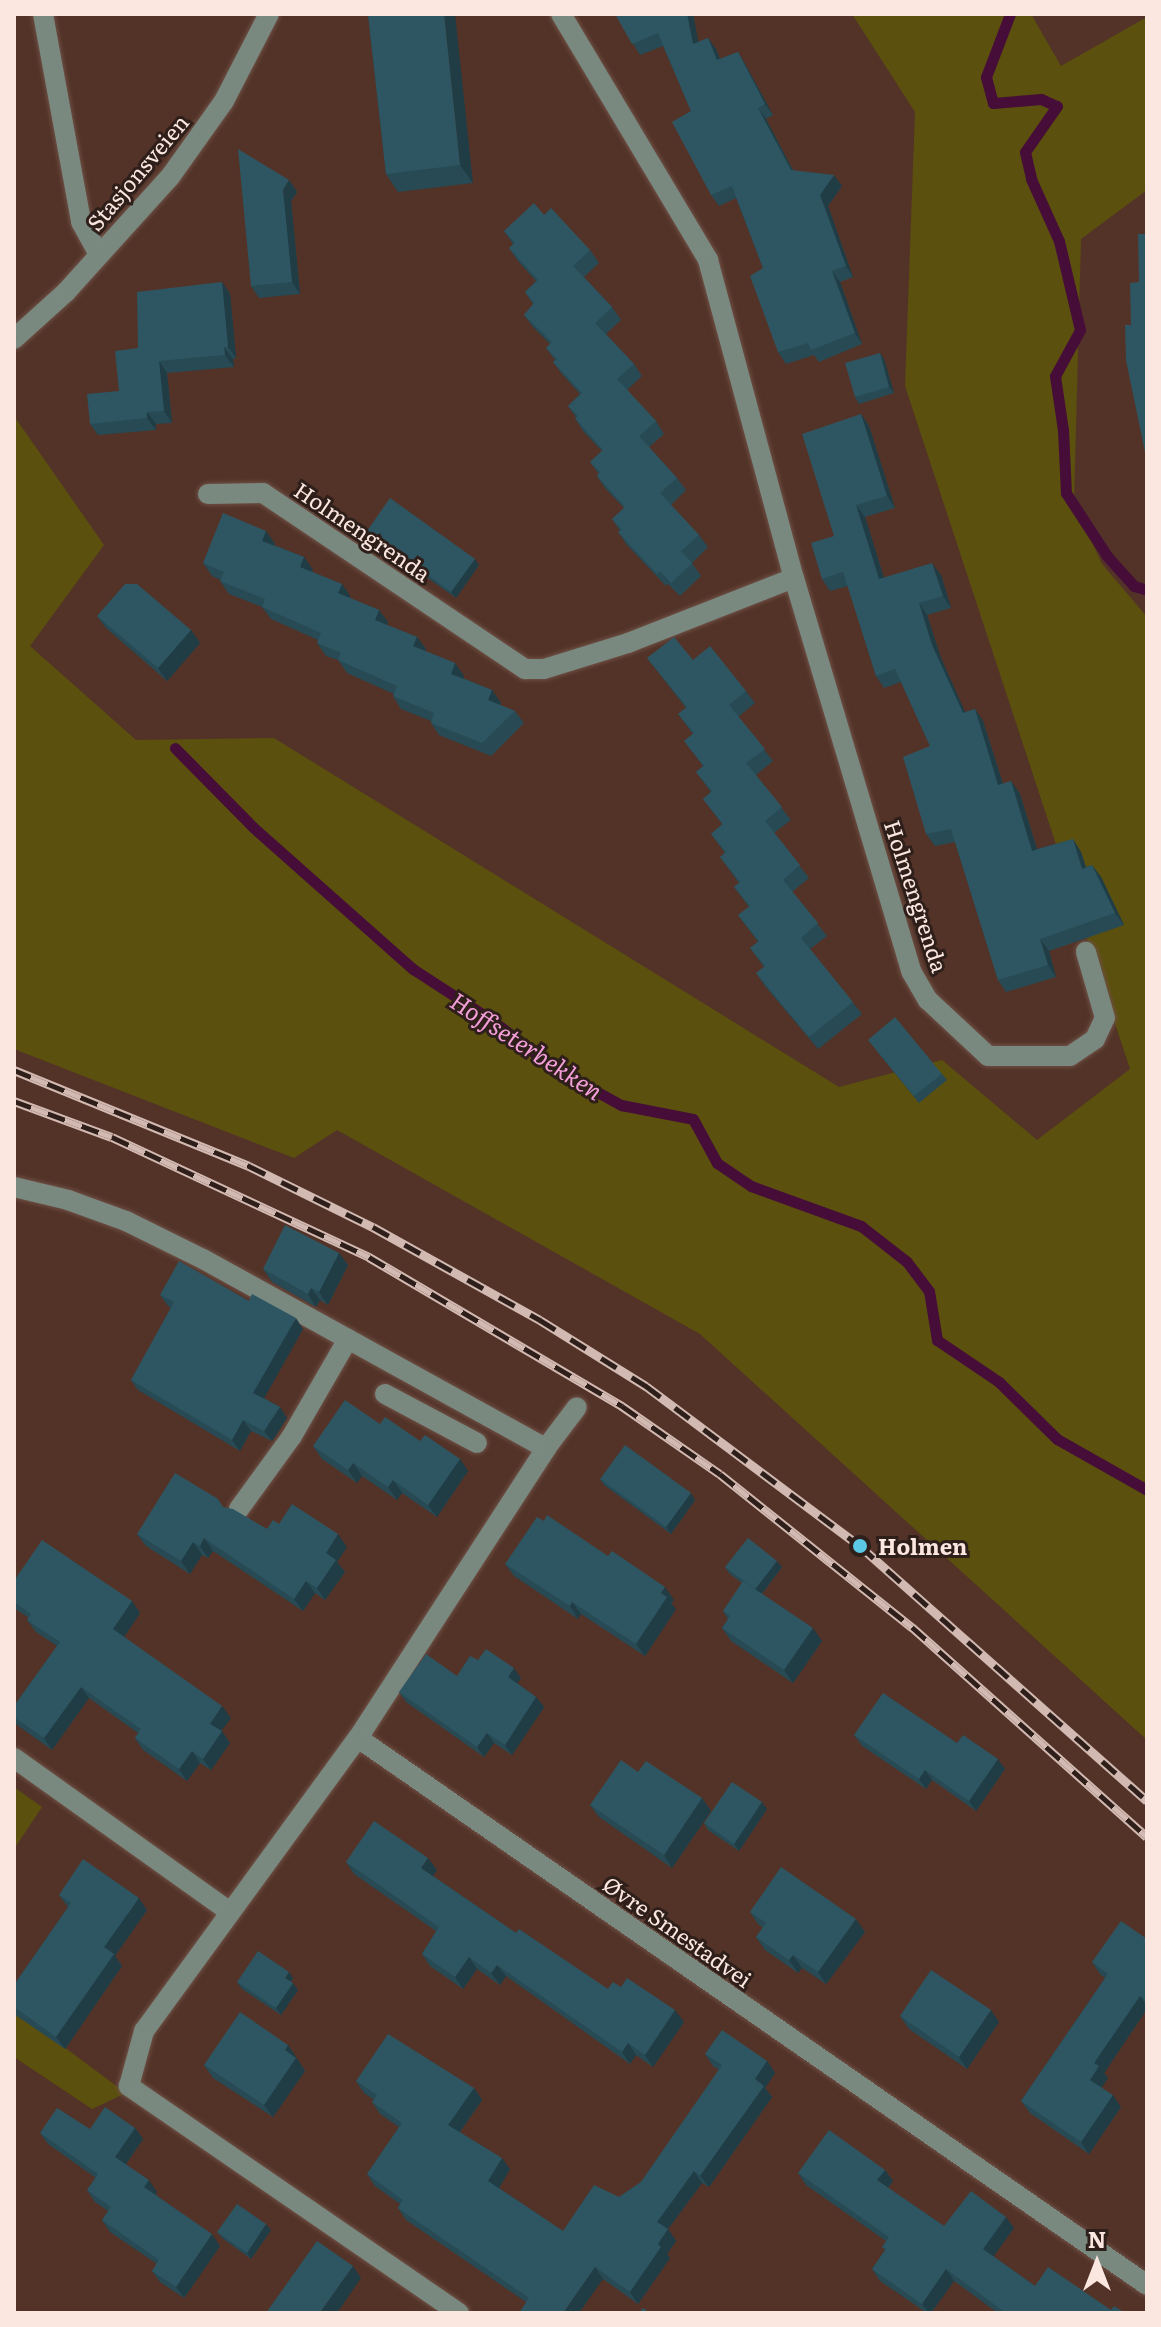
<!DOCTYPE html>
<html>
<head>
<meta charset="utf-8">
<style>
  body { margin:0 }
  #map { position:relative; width:1161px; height:2327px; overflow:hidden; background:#533328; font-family:Literata,serif }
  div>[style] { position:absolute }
  .green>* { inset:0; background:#5b500d }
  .stream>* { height:11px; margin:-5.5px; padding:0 5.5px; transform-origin:5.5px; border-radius:5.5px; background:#460d39 }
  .roads { filter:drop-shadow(0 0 2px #6e5045) drop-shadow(0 0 2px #6e5045) }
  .minor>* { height:20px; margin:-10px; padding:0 10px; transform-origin:10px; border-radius:10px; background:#7a8980 }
  .rail>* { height:9px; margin-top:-4.5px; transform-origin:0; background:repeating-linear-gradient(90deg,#2e1f1a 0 18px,#d2bab2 0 36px); box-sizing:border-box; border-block:2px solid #d2bab2 }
  .wall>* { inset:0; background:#274a54 }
  .shaded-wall>* { inset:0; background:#203c45 }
  .building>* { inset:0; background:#2d5662 }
  .dots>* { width:22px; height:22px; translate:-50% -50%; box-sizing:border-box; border:4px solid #2e1f1a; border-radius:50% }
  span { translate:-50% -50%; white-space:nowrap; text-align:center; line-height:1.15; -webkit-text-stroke:6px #2e1f1a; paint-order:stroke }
  .street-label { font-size:22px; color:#fce7e0 }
  .poi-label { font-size:22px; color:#fce7e0; font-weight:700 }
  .left { translate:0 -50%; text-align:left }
  .water-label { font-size:24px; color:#f49ed9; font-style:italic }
  .frame { position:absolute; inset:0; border:16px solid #fce7e0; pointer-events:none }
  .north { position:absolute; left:1057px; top:2223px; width:80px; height:80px; -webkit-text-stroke:6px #2e1f1a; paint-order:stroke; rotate:0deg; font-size:22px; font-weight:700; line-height:32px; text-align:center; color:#fce7e0 }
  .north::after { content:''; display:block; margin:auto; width:28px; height:36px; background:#fce7e0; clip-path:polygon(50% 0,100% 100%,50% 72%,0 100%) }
</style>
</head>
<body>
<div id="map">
  <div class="green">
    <div style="clip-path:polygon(852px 14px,1031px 14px,1061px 66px,1147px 17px,1147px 190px,1081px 239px,1074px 503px,1102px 564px,1147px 617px,1147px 1740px,700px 1334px,337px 1130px,294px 1158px,14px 1049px,14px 416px,104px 545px,30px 646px,136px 740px,274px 738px,839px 1087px,942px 1060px,1037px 1140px,1130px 1069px,905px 386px,915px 112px)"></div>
    <div style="clip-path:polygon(14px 1787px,42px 1807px,14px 1849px)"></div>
    <div style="clip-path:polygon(14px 2010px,126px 2093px,92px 2109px,14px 2057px)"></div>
  </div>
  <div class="stream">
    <div style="left:1010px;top:14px;width:67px;rotate:110.9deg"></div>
    <div style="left:986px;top:77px;width:27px;rotate:75deg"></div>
    <div style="left:993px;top:103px;width:48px;rotate:-4.8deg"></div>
    <div style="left:1041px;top:99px;width:17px;rotate:24deg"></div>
    <div style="left:1057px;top:106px;width:56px;rotate:124.8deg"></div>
    <div style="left:1025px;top:152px;width:28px;rotate:77deg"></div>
    <div style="left:1031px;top:179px;width:68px;rotate:65.7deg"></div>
    <div style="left:1059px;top:241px;width:91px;rotate:76.7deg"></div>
    <div style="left:1080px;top:330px;width:52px;rotate:118.5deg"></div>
    <div style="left:1055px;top:376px;width:55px;rotate:81.6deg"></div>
    <div style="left:1063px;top:430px;width:63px;rotate:87.3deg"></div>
    <div style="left:1066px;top:493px;width:75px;rotate:56.9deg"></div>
    <div style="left:1107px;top:556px;width:40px;rotate:48deg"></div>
    <div style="left:1134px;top:586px;width:14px;rotate:17deg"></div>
    <div style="left:175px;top:748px;width:112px;rotate:45.4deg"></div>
    <div style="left:254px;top:828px;width:213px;rotate:41.6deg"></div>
    <div style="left:413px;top:969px;width:95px;rotate:33deg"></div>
    <div style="left:493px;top:1021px;width:77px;rotate:37.6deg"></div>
    <div style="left:554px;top:1068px;width:77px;rotate:28.9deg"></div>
    <div style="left:621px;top:1105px;width:73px;rotate:11deg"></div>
    <div style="left:693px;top:1119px;width:50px;rotate:61.4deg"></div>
    <div style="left:717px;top:1163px;width:41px;rotate:34.1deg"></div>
    <div style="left:751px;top:1186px;width:117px;rotate:20deg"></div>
    <div style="left:861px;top:1226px;width:58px;rotate:38deg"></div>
    <div style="left:907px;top:1262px;width:36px;rotate:53deg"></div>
    <div style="left:929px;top:1291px;width:50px;rotate:80.7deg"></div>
    <div style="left:937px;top:1340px;width:75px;rotate:34.1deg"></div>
    <div style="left:999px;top:1382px;width:81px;rotate:44.5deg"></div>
    <div style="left:1057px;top:1439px;width:103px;rotate:29.5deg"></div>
  </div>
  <div class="roads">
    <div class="minor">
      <div style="left:43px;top:14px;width:211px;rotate:79.6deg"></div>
      <div style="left:81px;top:222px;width:37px;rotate:61deg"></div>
      <div style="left:561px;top:14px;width:287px;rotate:59.1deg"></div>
      <div style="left:708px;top:260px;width:329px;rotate:74.9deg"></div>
      <div style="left:794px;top:578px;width:410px;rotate:73.4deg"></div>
      <div style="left:911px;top:971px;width:34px;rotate:60deg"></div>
      <div style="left:928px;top:1000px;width:82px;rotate:43deg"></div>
      <div style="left:988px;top:1056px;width:82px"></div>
      <div style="left:1070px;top:1056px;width:30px;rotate:-34deg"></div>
      <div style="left:1095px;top:1039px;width:23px;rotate:-65deg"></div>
      <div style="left:1105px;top:1018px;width:69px;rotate:-106.1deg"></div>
      <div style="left:14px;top:339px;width:70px;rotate:-42.1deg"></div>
      <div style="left:66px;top:292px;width:155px;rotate:-47.9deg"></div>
      <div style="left:170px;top:177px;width:93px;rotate:-54.6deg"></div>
      <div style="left:224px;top:101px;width:98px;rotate:-62.7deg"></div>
      <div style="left:208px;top:494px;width:55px;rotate:-1deg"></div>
      <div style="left:263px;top:493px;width:316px;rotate:33.9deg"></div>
      <div style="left:525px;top:669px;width:19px"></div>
      <div style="left:544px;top:669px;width:88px;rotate:-17.2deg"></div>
      <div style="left:628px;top:643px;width:178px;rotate:-21.4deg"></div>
      <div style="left:14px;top:1187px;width:56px;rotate:13.5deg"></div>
      <div style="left:68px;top:1200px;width:62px;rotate:19.9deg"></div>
      <div style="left:126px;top:1221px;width:86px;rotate:26.3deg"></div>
      <div style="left:203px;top:1259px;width:392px;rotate:28.9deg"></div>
      <div style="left:385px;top:1394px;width:104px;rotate:28deg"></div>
      <div style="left:239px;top:1509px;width:90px;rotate:-54deg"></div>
      <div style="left:292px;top:1436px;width:112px;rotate:-60deg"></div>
      <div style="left:358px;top:1738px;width:346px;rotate:-57deg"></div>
      <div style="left:546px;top:1448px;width:51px;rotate:-52.9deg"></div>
      <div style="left:14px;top:1758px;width:265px;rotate:35.5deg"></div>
      <div style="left:459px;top:2313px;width:401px;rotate:-145.5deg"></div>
      <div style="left:129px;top:2086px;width:57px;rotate:-74.7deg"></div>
      <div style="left:144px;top:2031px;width:363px;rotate:-53.9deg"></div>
      <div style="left:358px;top:1738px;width:960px;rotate:34.73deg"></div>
    </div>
  </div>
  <div class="rail">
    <div style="left:14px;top:1070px;width:254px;rotate:22.2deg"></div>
    <div style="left:249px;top:1166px;width:138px;rotate:26.2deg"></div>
    <div style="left:373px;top:1227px;width:191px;rotate:29.1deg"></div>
    <div style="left:540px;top:1320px;width:125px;rotate:31.9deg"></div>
    <div style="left:646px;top:1386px;width:267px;rotate:36.8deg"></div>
    <div style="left:860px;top:1546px;width:384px;rotate:41.6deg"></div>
    <div style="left:14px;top:1101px;width:104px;rotate:20.2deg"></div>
    <div style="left:112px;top:1137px;width:284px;rotate:25deg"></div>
    <div style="left:369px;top:1257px;width:294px;rotate:30.5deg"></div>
    <div style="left:622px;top:1406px;width:119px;rotate:34.8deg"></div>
    <div style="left:720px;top:1474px;width:246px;rotate:38.6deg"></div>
    <div style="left:912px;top:1627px;width:315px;rotate:41.8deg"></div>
  </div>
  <div class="wall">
    <div style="clip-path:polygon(368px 14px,473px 183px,398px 192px,386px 174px)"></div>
    <div style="clip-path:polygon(615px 14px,693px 14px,698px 42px,708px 38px,716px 49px,720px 59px,738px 52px,745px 64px,773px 115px,766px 119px,793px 170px,842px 186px,828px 206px,853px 277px,840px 282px,862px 344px,819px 362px,814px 355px,786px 364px,778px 352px,763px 268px,736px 198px,719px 206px,711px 195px,691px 111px,663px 46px,640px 55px)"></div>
    <div style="clip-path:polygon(289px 180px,297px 192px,291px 201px,300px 294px,259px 298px,251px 286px)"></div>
    <div style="clip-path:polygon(544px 215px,590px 250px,599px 263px,584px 277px,612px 307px,621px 320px,606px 334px,634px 364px,642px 376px,627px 390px,656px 421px,664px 434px,649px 447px,677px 478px,686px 490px,671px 505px,699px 535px,708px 547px,692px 563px,701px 576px,680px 596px,668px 584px,666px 586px,627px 545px,618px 532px,620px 531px,612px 519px,624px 508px,605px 488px,597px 476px,599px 474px,590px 462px,602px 451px,583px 431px,575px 418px,576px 417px,568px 406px,580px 394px,562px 374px,553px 362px,555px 360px,546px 348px,550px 344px,533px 327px,524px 315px,533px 304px,525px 292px,536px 281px,518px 261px,509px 248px,513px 244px,504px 231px)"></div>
    <div style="clip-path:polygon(222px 282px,230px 294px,236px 358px,233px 359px,234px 367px,167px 373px,172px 423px,156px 424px,156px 430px,98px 435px,90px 424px,119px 391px,138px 348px)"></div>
    <div style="clip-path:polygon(880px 353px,884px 359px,894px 393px,859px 404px,855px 397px)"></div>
    <div style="clip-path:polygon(861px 414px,869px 426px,895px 508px,865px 517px,884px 578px,941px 575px,951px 608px,927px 615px,941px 658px,965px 712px,975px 709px,983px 721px,1003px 784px,1011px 781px,1020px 794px,1037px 849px,1073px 839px,1081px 852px,1086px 867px,1092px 865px,1101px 877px,1124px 925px,1049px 951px,1056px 977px,1006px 992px,998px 980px,955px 842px,935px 846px,926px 834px,930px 746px,901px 682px,884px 688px,876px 676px,848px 586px,830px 591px,822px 579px,834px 536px)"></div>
    <div style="clip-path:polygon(266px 531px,275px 544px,274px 545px,304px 557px,313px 570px,312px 572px,342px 584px,350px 596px,350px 598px,379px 610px,388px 622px,387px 625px,417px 637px,426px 649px,425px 651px,455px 663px,464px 676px,463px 678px,492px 690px,501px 703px,500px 705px,515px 711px,524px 723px,491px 756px,439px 735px,431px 723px,431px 721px,401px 709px,393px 696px,394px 694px,347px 673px,338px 660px,326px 656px,317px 643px,318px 640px,271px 619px,262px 607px,229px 594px,220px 581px,221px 580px,212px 576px,203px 563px)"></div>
    <div style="clip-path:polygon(367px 531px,479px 565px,456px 598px,371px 538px)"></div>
    <div style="clip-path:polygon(97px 616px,191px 630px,200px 643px,167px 681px,106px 628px)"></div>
    <div style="clip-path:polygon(647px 658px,693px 660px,746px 691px,755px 703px,738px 717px,773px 761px,756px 775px,791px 820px,774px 833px,809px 878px,792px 892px,827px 936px,810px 949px,862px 1014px,818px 1049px,765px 986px,756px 973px,764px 967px,750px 948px,758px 942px,738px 915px,749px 907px,734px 887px,739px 883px,720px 857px,725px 853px,711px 834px,722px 824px,703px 799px,711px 792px,696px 772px,703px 766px,684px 741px,693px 734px,678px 714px,686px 708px)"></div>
    <div style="clip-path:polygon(868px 1040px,942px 1074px,947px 1080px,919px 1103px)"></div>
    <div style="clip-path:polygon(339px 1253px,348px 1265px,328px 1305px,320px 1300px,316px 1307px,272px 1282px,263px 1269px)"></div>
    <div style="clip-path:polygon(160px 1295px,249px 1301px,303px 1329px,264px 1398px,280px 1407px,287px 1418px,272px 1441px,251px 1431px,240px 1451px,138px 1390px,131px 1380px,171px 1308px,168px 1306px)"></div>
    <div style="clip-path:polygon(380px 1424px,460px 1459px,468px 1471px,437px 1517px,402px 1493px,397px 1500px,362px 1476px,357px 1483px,322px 1459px,313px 1446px)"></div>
    <div style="clip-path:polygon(600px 1479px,695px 1500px,671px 1534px,604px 1485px)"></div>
    <div style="clip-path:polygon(223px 1507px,267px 1529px,279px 1524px,347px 1547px,337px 1562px,345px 1572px,325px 1600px,315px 1593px,303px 1611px,213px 1551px,208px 1558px,202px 1555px,190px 1574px,146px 1546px,137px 1534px)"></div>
    <div style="clip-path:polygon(505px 1564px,674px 1600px,671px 1603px,676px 1609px,645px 1656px,581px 1614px,578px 1619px,514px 1576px)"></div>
    <div style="clip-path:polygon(725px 1567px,782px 1567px,762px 1594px,822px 1641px,793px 1683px,731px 1641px,722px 1628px,728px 1619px,723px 1611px,742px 1583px,730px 1574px)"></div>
    <div style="clip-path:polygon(14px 1581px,132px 1601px,140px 1613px,124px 1637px,231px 1718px,221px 1731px,230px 1743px,211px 1770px,200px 1763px,187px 1781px,143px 1750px,135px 1738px,138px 1733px,89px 1698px,52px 1750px,17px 1725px,14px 1721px,14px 1706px,57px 1646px,36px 1632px,27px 1620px,29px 1618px,14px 1608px)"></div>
    <div style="clip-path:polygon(478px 1660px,521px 1678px,517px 1683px,536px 1697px,544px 1707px,512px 1755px,494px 1743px,484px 1757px,406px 1702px,399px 1692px,457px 1676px)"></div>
    <div style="clip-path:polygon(854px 1735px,957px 1743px,1005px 1769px,976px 1811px,932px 1780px,926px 1789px,862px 1746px)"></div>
    <div style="clip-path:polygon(638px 1772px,702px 1798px,711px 1811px,672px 1868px,599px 1817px,590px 1805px)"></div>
    <div style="clip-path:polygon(767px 1809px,739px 1851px,708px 1830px,704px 1823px)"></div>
    <div style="clip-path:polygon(346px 1862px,437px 1870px,433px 1876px,516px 1933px,608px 1989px,621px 1987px,684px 2022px,653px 2067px,636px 2055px,630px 2064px,506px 1976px,500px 1985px,477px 1969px,463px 1989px,430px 1966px,422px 1954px,436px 1931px,354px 1874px)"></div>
    <div style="clip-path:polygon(59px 1895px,147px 1910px,115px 1956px,122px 1966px,65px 2049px,14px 2014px,14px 1985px,68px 1907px)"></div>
    <div style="clip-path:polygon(750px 1912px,865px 1932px,826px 1984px,802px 1968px,798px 1973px,765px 1950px,756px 1937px,763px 1928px,758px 1924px)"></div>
    <div style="clip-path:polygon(1147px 1939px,1147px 2009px,1104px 2073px,1108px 2078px,1101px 2087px,1121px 2107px,1089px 2154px,1030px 2113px,1021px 2101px,1105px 1978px,1100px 1974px,1092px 1962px)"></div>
    <div style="clip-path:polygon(293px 1978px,291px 1982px,298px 1990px,281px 2015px,242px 1989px,237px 1982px)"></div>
    <div style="clip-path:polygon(900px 2016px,999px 2022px,967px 2069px,909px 2029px)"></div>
    <div style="clip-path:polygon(288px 2045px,305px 2071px,273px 2117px,213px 2078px,204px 2065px)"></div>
    <div style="clip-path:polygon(705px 2054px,767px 2061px,775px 2073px,765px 2088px,772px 2097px,709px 2187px,702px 2183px,668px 2229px,676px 2241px,667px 2254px,670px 2258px,638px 2304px,603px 2279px,526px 2302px,406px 2220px,398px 2208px,400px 2204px,375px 2186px,367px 2174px,399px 2127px,380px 2114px,372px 2102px,374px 2100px,364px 2093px,356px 2081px,474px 2088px,482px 2100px,460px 2132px,510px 2169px,499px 2188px,563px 2231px,619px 2197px,641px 2182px,719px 2070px,713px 2066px)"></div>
    <div style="clip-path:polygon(135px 2128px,143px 2139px,126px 2164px,157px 2192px,155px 2194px,220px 2246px,184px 2298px,160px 2282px,152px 2271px,157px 2264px,110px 2232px,102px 2220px,108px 2211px,95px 2202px,87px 2190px,96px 2178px,48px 2144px,40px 2133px,90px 2129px)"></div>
    <div style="clip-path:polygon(885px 2170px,893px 2181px,888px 2188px,944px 2226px,1014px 2228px,993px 2256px,1035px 2286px,1111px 2310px,1125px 2313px,998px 2313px,954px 2281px,931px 2313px,927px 2313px,880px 2281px,872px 2269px,885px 2250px,882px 2247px,886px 2241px,806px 2185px,798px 2173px)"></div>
    <div style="clip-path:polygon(271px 2230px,251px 2259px,222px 2238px,217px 2232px)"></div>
  </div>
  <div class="shaded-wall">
    <div style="clip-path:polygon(444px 14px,455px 14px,473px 183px,460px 165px)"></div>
    <div style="clip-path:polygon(687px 14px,693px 14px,701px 55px,693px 44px)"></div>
    <div style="clip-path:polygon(708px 38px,716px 49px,724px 71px,717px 60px)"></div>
    <div style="clip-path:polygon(738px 52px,745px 64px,773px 115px,765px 104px)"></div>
    <div style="clip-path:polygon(758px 108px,766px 119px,798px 181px,791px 170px)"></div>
    <div style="clip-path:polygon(834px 175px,842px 186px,828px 206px,853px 277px,846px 266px,820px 195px)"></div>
    <div style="clip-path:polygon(289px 180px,297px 192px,291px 201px,300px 294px,292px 282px,283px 190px)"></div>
    <div style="clip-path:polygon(832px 271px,840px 282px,862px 344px,855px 333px)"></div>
    <div style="clip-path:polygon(222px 282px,230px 294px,236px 358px,228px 347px)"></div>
    <div style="clip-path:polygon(224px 347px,233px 359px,234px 367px,225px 355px)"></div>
    <div style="clip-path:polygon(880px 353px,884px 359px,894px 393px,889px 387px)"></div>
    <div style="clip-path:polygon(159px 361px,167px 373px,172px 423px,164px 411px)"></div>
    <div style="clip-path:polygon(147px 412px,156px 424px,156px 430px,147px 418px)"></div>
    <div style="clip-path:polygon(861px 414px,869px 426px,895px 508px,887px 496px)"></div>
    <div style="clip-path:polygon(856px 505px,865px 517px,888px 591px,879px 579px)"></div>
    <div style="clip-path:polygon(266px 531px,275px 544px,271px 553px,262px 541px)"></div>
    <div style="clip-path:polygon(304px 557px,313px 570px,309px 579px,300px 567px)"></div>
    <div style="clip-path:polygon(475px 559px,479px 565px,456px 598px,451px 592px)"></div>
    <div style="clip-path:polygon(932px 563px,941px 575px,951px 608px,943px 596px)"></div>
    <div style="clip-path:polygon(342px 584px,350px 596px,347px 606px,338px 593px)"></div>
    <div style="clip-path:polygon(919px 603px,927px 615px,941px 658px,971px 725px,963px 713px,932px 645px)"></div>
    <div style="clip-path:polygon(379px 610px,388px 622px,384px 633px,375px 620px)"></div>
    <div style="clip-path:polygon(191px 630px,200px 643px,167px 681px,158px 668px)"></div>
    <div style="clip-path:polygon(417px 637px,426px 649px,422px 659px,413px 646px)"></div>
    <div style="clip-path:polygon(455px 663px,464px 676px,460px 686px,451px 674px)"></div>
    <div style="clip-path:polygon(492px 690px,501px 703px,497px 712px,488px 700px)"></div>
    <div style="clip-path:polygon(975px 709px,983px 721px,1007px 797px,998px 785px)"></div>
    <div style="clip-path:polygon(1011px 781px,1020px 794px,1041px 863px,1032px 851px)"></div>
    <div style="clip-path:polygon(1073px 839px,1081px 852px,1090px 881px,1082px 869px)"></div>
    <div style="clip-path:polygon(1092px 865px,1101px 877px,1124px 925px,1115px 913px)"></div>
    <div style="clip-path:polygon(1040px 939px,1049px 951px,1056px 977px,1048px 965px)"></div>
    <div style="clip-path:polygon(339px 1253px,348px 1265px,328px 1305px,319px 1292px)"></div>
    <div style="clip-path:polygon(311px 1288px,320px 1300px,316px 1307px,308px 1294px)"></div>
    <div style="clip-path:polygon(296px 1318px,303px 1329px,261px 1404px,253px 1393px)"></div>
    <div style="clip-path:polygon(280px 1407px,287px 1418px,272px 1441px,264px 1431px)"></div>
    <div style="clip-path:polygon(243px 1420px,251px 1431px,240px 1451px,232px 1440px)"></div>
    <div style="clip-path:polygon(460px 1459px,468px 1471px,437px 1517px,428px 1505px)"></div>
    <div style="clip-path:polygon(353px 1463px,362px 1476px,357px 1483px,348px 1470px)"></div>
    <div style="clip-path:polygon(393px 1480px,402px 1493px,397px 1500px,388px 1487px)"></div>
    <div style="clip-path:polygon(691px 1493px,695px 1500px,671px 1534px,666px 1527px)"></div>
    <div style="clip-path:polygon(338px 1534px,347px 1547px,337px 1562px,345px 1572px,325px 1600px,317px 1588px,326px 1553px)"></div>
    <div style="clip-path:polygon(204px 1538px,213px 1551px,208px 1558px,200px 1546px)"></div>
    <div style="clip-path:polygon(193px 1542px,202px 1555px,190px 1574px,181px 1561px)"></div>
    <div style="clip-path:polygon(777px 1561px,782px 1567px,759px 1597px,755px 1590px)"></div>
    <div style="clip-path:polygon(306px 1581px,315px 1593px,303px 1611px,294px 1599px)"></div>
    <div style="clip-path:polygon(665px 1587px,674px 1600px,671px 1603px,676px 1609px,645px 1656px,636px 1644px,661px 1593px)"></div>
    <div style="clip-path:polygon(132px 1601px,140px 1613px,121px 1641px,113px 1629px)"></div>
    <div style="clip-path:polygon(572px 1602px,581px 1614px,578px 1619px,570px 1606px)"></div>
    <div style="clip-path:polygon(813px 1628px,822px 1641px,793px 1683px,784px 1670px)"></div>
    <div style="clip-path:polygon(514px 1668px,521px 1678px,515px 1687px,508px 1677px)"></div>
    <div style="clip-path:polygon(81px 1687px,89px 1698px,52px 1750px,44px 1738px)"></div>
    <div style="clip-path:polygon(536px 1697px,544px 1707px,512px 1755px,505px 1745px)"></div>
    <div style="clip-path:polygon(222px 1706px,231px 1718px,218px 1735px,210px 1724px)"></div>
    <div style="clip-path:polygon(222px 1731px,230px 1743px,211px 1770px,203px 1759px)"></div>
    <div style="clip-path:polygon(487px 1733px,494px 1743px,484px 1757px,477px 1747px)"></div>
    <div style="clip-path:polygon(192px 1751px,200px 1763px,187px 1781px,179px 1769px)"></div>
    <div style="clip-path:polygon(998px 1759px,1005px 1769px,976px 1811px,969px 1801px)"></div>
    <div style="clip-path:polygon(925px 1770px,932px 1780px,926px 1789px,919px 1779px)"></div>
    <div style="clip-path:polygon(702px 1798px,711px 1811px,672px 1868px,664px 1855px)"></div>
    <div style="clip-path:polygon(762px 1802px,767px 1809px,739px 1851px,734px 1844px)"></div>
    <div style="clip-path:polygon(428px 1858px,437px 1870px,430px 1880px,421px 1868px)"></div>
    <div style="clip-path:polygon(139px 1898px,147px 1910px,115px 1956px,122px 1966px,65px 2049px,56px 2037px,104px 1947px)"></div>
    <div style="clip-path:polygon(856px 1919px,865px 1932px,826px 1984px,818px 1972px)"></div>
    <div style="clip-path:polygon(793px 1955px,802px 1968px,798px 1973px,789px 1960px)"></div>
    <div style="clip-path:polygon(469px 1957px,477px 1969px,463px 1989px,455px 1977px)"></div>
    <div style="clip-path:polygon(497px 1965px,506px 1976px,500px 1985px,491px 1973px)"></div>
    <div style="clip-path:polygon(289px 1972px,293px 1978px,289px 1984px,285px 1978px)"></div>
    <div style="clip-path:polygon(293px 1983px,298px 1990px,281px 2015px,276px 2008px)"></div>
    <div style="clip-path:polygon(1140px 1996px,1147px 2006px,1147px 2009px,1104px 2073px,1108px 2078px,1099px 2092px,1090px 2080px,1094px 2063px)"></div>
    <div style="clip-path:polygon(675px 2010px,684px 2022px,653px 2067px,645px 2055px)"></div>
    <div style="clip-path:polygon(991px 2010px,999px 2022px,967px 2069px,959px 2057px)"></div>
    <div style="clip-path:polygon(628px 2043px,636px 2055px,630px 2064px,622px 2052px)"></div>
    <div style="clip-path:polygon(288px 2045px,305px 2071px,273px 2117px,264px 2105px,285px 2050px)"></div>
    <div style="clip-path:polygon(767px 2061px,775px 2073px,765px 2088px,772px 2097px,709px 2187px,700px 2176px,755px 2079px)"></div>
    <div style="clip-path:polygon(474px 2088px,482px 2100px,456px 2137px,448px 2125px)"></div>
    <div style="clip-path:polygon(1113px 2095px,1121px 2107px,1089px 2154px,1081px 2142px)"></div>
    <div style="clip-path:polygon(135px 2128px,143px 2139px,123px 2168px,115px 2157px)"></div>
    <div style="clip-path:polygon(502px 2158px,510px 2169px,496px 2193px,488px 2181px)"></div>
    <div style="clip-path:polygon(885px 2170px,893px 2181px,885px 2191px,877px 2180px)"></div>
    <div style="clip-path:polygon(694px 2171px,702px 2183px,668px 2229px,676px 2241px,667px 2254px,670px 2258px,638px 2304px,630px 2292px,658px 2244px,657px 2222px)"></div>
    <div style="clip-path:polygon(149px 2180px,157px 2192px,152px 2198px,144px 2187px)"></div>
    <div style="clip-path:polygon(1006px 2217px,1014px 2228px,991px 2260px,983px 2249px)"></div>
    <div style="clip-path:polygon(266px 2224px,271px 2230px,251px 2259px,247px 2253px)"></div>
    <div style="clip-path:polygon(212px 2234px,220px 2246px,184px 2298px,176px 2287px)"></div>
    <div style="clip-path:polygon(353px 2266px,361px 2278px,337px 2313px,323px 2313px,321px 2311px)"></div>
    <div style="clip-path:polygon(595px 2267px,603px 2279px,579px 2313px,563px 2313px)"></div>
    <div style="clip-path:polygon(946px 2269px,954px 2281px,931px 2313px,929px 2313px,922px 2304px)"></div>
  </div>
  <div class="building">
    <div style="clip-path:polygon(368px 14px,444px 14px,460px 165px,386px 174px)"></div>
    <div style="clip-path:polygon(615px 14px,687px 14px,693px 44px,708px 38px,717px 60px,738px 52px,765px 104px,758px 108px,791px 170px,834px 175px,820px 195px,846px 266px,832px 271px,855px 333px,811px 350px,808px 343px,778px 352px,750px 276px,763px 268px,732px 186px,711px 195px,672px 122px,691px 111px,658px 33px,632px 44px)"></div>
    <div style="clip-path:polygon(238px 149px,289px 180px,283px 190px,292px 282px,251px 286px)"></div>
    <div style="clip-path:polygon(534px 203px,544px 215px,551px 208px,590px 250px,573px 266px,612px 307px,595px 323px,634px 364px,617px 379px,656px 421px,639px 436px,677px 478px,660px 493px,699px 535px,681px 551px,692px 563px,671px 583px,660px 571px,657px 574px,618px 532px,622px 530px,612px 519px,625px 507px,597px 476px,600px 472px,590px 462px,603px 450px,575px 418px,578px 416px,568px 406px,582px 393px,553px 362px,557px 359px,546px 348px,552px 342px,524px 315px,534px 303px,525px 292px,538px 280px,509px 248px,515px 243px,504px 231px)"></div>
    <div style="clip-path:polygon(1138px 234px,1147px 234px,1147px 462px,1126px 360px,1125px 325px,1131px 325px,1130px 283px,1139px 282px)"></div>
    <div style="clip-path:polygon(222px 282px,228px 347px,224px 347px,225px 355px,159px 361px,164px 411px,147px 412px,147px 418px,90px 424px,87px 394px,119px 391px,115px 351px,138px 348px,137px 292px)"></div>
    <div style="clip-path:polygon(880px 353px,889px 387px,855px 397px,845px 363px)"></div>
    <div style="clip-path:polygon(861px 414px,887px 496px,856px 505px,879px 579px,932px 563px,943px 596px,919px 603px,932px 645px,963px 713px,975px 709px,998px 785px,1011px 781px,1032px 851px,1073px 839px,1082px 869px,1092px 865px,1115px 913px,1040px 939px,1048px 965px,998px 980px,951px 829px,926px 834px,903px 757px,930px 746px,895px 669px,876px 676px,843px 572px,822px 579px,811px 543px,834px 536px,802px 434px)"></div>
    <div style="clip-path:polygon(390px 498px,475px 559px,451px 592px,367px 531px)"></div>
    <div style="clip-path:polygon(223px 513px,266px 531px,262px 541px,304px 557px,300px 567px,342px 584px,338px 593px,379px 610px,375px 620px,417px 637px,413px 646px,455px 663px,451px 674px,492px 690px,488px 700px,515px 711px,482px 743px,431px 723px,434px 713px,393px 696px,397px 686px,338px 660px,341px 653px,317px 643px,321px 633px,262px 607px,265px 599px,220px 581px,224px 572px,203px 563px)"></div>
    <div style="clip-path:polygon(125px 584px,137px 584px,191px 630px,158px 668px,97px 616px)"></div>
    <div style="clip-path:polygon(674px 637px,693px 660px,710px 646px,746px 691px,729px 705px,765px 749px,746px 763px,782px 807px,765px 821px,800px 865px,783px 880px,818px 923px,801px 938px,853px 1002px,809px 1037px,756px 973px,765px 966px,750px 948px,759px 941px,738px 915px,750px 906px,734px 887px,740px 882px,720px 857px,726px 852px,711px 834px,723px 824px,703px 799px,712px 791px,696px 772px,704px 766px,684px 741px,694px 733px,678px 714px,687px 707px,647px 658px)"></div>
    <div style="clip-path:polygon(895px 1017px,942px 1074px,914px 1096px,868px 1040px)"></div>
    <div style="clip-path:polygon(285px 1225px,339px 1253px,319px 1292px,311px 1288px,308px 1294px,263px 1269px)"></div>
    <div style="clip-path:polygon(179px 1261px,249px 1301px,252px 1294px,296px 1318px,253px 1393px,280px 1407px,264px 1431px,243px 1420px,232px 1440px,131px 1380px,174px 1302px,160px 1295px)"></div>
    <div style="clip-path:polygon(345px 1400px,380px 1424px,385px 1417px,420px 1441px,425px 1435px,460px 1459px,428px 1505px,393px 1480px,388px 1487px,353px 1463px,348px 1470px,313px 1446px)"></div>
    <div style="clip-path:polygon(625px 1445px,691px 1493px,666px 1527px,600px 1479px)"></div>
    <div style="clip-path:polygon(175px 1473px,218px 1499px,223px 1507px,233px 1509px,267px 1529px,273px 1520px,279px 1524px,292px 1504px,338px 1534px,326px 1553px,336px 1560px,317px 1588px,306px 1581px,294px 1599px,204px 1538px,200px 1546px,193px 1542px,181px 1561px,137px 1534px)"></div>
    <div style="clip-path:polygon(547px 1515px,608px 1556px,612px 1551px,665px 1587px,661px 1593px,667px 1597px,636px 1644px,572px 1602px,570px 1606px,505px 1564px,537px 1517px,544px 1521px)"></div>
    <div style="clip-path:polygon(748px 1538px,777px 1561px,755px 1589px,725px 1567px)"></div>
    <div style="clip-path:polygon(42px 1540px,132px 1601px,113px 1629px,222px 1706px,210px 1724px,222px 1731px,203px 1759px,192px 1751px,179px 1769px,135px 1738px,141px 1729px,81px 1687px,44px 1738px,14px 1717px,14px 1706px,60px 1642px,27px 1620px,31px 1614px,14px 1602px,14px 1581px)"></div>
    <div style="clip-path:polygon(743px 1581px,813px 1628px,784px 1670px,722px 1628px,730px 1616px,723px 1611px)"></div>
    <div style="clip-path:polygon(486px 1649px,514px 1668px,508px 1677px,536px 1697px,505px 1745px,487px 1733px,477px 1747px,399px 1692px,426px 1654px,457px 1676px,470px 1656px,478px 1660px)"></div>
    <div style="clip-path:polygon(883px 1693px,957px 1743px,963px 1735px,998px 1759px,969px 1801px,925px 1770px,919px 1779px,854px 1735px)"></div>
    <div style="clip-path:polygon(621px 1760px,638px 1772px,646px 1761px,702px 1798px,664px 1855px,590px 1805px)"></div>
    <div style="clip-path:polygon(732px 1782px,762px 1802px,734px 1844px,704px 1823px)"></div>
    <div style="clip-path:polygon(374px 1821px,428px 1858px,421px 1868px,516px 1933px,519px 1929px,608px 1989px,613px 1982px,621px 1987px,627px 1978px,675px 2010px,645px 2055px,628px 2043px,622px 2052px,497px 1965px,491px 1973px,469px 1957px,455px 1977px,422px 1954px,439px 1927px,346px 1862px)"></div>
    <div style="clip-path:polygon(83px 1859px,139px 1898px,104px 1947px,114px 1954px,56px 2037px,14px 2007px,14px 1985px,71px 1903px,59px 1895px)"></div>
    <div style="clip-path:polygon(781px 1867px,856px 1919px,818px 1972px,793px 1955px,789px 1960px,756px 1937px,766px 1923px,750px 1912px)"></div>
    <div style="clip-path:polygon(1121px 1921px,1147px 1939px,1147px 2001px,1140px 1996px,1094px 2063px,1099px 2066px,1090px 2080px,1113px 2095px,1081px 2142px,1021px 2101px,1108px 1974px,1092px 1962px)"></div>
    <div style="clip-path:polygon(258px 1951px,289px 1972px,285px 1978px,293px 1983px,276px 2008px,237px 1982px)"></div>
    <div style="clip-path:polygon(931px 1970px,991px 2010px,959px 2057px,900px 2016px)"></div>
    <div style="clip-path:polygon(240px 2012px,288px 2045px,285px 2050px,296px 2058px,264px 2105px,204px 2065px)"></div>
    <div style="clip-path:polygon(722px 2030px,767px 2061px,755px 2079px,764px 2086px,700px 2176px,694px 2171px,657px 2222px,668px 2229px,658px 2244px,661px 2247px,630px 2292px,595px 2267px,563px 2313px,519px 2313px,529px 2298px,398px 2208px,403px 2200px,367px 2174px,402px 2123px,372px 2102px,377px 2095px,356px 2081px,388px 2034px,474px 2088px,448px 2125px,502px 2158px,488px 2181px,563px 2231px,594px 2185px,619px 2197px,641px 2182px,722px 2065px,705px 2054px)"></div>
    <div style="clip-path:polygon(105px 2107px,135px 2128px,115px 2157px,149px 2180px,144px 2187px,212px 2234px,176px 2287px,152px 2271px,159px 2260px,102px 2220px,111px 2207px,87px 2190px,98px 2174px,40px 2133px,57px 2108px,90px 2129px)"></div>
    <div style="clip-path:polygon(829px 2130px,885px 2170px,877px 2180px,944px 2226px,971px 2191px,1006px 2217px,983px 2249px,1035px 2286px,1048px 2267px,1111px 2310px,1114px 2306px,1125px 2313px,1006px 2313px,946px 2269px,922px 2304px,872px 2269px,886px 2249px,882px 2247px,889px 2237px,798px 2173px)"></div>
    <div style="clip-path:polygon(237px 2204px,266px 2224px,247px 2253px,217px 2232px)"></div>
    <div style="clip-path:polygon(317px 2241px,353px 2266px,321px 2311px,324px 2313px,266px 2313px)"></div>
    <div style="clip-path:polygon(643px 2308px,650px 2313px,639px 2313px)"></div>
  </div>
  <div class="dots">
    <div style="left:860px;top:1546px;background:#5bc8e6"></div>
  </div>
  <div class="street-label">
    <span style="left:137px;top:172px;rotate:-50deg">Stasjonsveien</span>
    <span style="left:363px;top:531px;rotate:34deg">Holmengrenda</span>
    <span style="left:917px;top:896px;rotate:72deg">Holmengrenda</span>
    <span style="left:678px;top:1931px;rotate:35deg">Øvre Smestadvei</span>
  </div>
  <div class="poi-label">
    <span class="left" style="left:878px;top:1546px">Holmen</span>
  </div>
  <div class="water-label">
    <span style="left:527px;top:1045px;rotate:33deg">Hoffseterbekken</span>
  </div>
  <div class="frame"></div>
  <div class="north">N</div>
</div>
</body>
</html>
